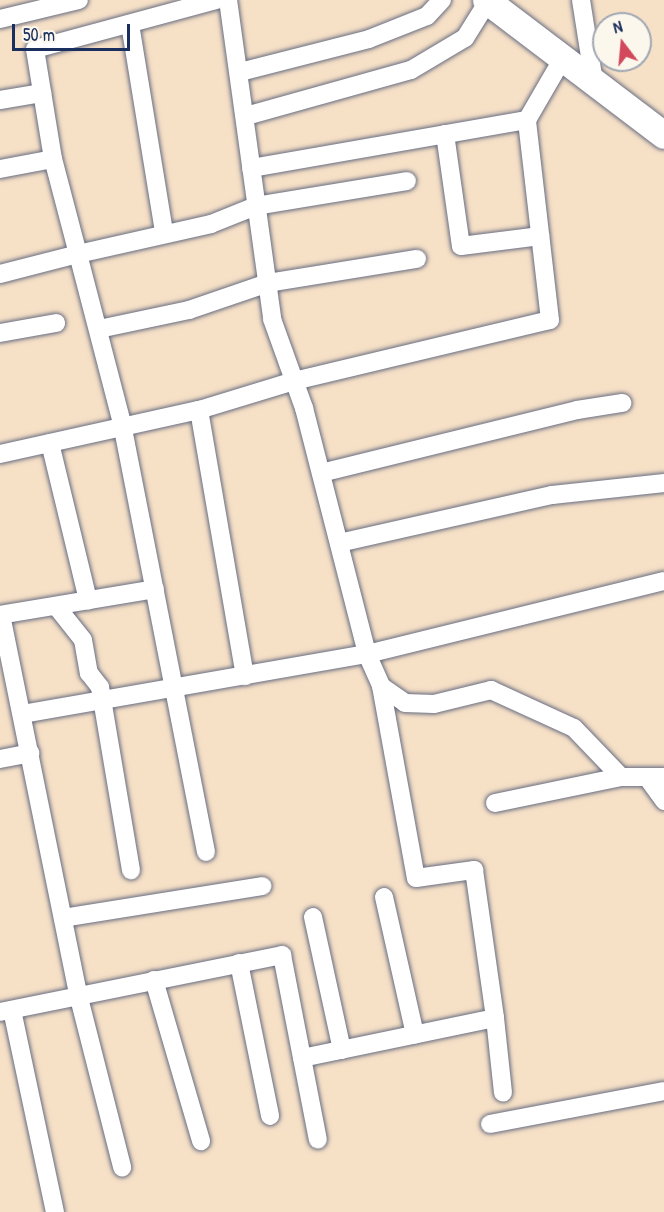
<!DOCTYPE html>
<html>
<head>
<meta charset="utf-8">
<style>
  body { margin:0 }
  #map { position:relative; width:664px; height:1212px; overflow:hidden; background:#f6e0c6; font-family:"Patrick Hand",sans-serif }
  div>[style] { position:absolute }
  .roads { filter:drop-shadow(0 0 2px #686d82) drop-shadow(0 0 2px #686d82) }
  .minor>* { height:18px; margin:-9px; padding:0 9px; transform-origin:9px; border-radius:9px; background:#fff }
  .highway>* { height:27px; margin:-13.5px; padding:0 13.5px; transform-origin:13.5px; border-radius:13.5px; background:#fff }
  span { translate:-50% -50%; white-space:nowrap; text-align:center; line-height:1.15; -webkit-text-stroke:6px #fbf7ec; paint-order:stroke }
  .north { position:absolute; left:592px; top:12px; width:60px; height:60px; box-sizing:border-box; background:#fbf7ec; border:2px solid #a1a7b3; border-radius:50%; rotate:344deg; font-size:16px; font-weight:700; line-height:24px; text-align:center; color:#1b2f5e }
  .north::after { content:''; display:block; margin:auto; width:21px; height:27px; background:#d1495b; clip-path:polygon(50% 0,100% 100%,50% 72%,0 100%) }
  .scale { position:absolute; left:12px; top:24px; width:118px; height:27px; box-sizing:border-box; border:3px solid #1b2f5e; border-top:0; padding-left:8px; font-size:18px; line-height:21px; white-space:nowrap; color:#1b2f5e; -webkit-text-stroke:4px #fbf7ec; paint-order:stroke }
</style>
</head>
<body>
<div id="map">
  <div class="roads">
    <div class="minor">
      <div style="left:228px;top:0;width:322px;rotate:82.1deg"></div>
      <div style="left:272px;top:319px;width:95px;rotate:70.2deg"></div>
      <div style="left:304px;top:408px;width:254px;rotate:75.6deg"></div>
      <div style="left:367px;top:654px;width:35px;rotate:66deg"></div>
      <div style="left:381px;top:686px;width:29px;rotate:35deg"></div>
      <div style="left:405px;top:703px;width:29px;rotate:2deg"></div>
      <div style="left:434px;top:704px;width:59px;rotate:-13.8deg"></div>
      <div style="left:491px;top:690px;width:91px;rotate:24.6deg"></div>
      <div style="left:574px;top:728px;width:68px;rotate:46.2deg"></div>
      <div style="left:621px;top:777px;width:43px"></div>
      <div style="left:581px;top:0;width:83px;rotate:81deg"></div>
      <div style="left:0;top:19px;width:81px;rotate:-13.5deg"></div>
      <div style="left:130px;top:24px;width:211px;rotate:80.7deg"></div>
      <div style="left:240px;top:72px;width:133px;rotate:-14.3deg"></div>
      <div style="left:369px;top:39px;width:62px;rotate:-21.6deg"></div>
      <div style="left:427px;top:16px;width:22px;rotate:-47deg"></div>
      <div style="left:0;top:100px;width:43px;rotate:-9.5deg"></div>
      <div style="left:246px;top:116px;width:171px;rotate:-15.6deg"></div>
      <div style="left:411px;top:70px;width:63px;rotate:-30.7deg"></div>
      <div style="left:465px;top:38px;width:44px;rotate:-58.1deg"></div>
      <div style="left:527px;top:120px;width:72px;rotate:-59.9deg"></div>
      <div style="left:445px;top:134px;width:113px;rotate:81.9deg"></div>
      <div style="left:461px;top:246px;width:80px;rotate:-7.2deg"></div>
      <div style="left:0;top:169px;width:54px;rotate:-10.7deg"></div>
      <div style="left:0;top:274px;width:81px;rotate:-14.4deg"></div>
      <div style="left:78px;top:254px;width:98px;rotate:-104.7deg"></div>
      <div style="left:53px;top:159px;width:111px;rotate:-99.3deg"></div>
      <div style="left:35px;top:49px;width:188px;rotate:-15.1deg"></div>
      <div style="left:99px;top:329px;width:92px;rotate:-11.9deg"></div>
      <div style="left:189px;top:310px;width:83px;rotate:-18.9deg"></div>
      <div style="left:268px;top:283px;width:151px;rotate:-9.2deg"></div>
      <div style="left:0;top:333px;width:57px;rotate:-10.1deg"></div>
      <div style="left:199px;top:410px;width:270px;rotate:80.2deg"></div>
      <div style="left:50px;top:443px;width:162px;rotate:76.4deg"></div>
      <div style="left:0;top:454px;width:204px;rotate:-12.5deg"></div>
      <div style="left:199px;top:410px;width:99px;rotate:-17deg"></div>
      <div style="left:294px;top:381px;width:263px;rotate:-13.4deg"></div>
      <div style="left:550px;top:320px;width:201px;rotate:-96.6deg"></div>
      <div style="left:527px;top:120px;width:280px;rotate:170.1deg"></div>
      <div style="left:321px;top:473px;width:264px;rotate:-13.8deg"></div>
      <div style="left:577px;top:410px;width:46px;rotate:-8.8deg"></div>
      <div style="left:339px;top:543px;width:218px;rotate:-12.7deg"></div>
      <div style="left:552px;top:495px;width:113px;rotate:-6.1deg"></div>
      <div style="left:56px;top:606px;width:43px;rotate:51.5deg"></div>
      <div style="left:83px;top:640px;width:34px;rotate:80deg"></div>
      <div style="left:89px;top:673px;width:18px;rotate:52deg"></div>
      <div style="left:100px;top:687px;width:186px;rotate:80.4deg"></div>
      <div style="left:0;top:615px;width:157px;rotate:-9.5deg"></div>
      <div style="left:1px;top:615px;width:387px;rotate:78.5deg"></div>
      <div style="left:78px;top:994px;width:179px;rotate:75.7deg"></div>
      <div style="left:381px;top:686px;width:195px;rotate:79.7deg"></div>
      <div style="left:416px;top:878px;width:59px;rotate:-7.9deg"></div>
      <div style="left:474px;top:870px;width:149px;rotate:81.9deg"></div>
      <div style="left:22px;top:714px;width:350px;rotate:-9.9deg"></div>
      <div style="left:367px;top:654px;width:306px;rotate:-13.8deg"></div>
      <div style="left:0;top:759px;width:31px;rotate:-11deg"></div>
      <div style="left:649px;top:780px;width:26px;rotate:54deg"></div>
      <div style="left:495px;top:803px;width:129px;rotate:-11.7deg"></div>
      <div style="left:206px;top:852px;width:433px;rotate:-101.1deg"></div>
      <div style="left:123px;top:427px;width:179px;rotate:-104.6deg"></div>
      <div style="left:78px;top:254px;width:136px;rotate:-12.7deg"></div>
      <div style="left:211px;top:224px;width:48px;rotate:-21.8deg"></div>
      <div style="left:256px;top:206px;width:153px;rotate:-9.4deg"></div>
      <div style="left:384px;top:897px;width:141px;rotate:77.3deg"></div>
      <div style="left:313px;top:917px;width:136px;rotate:77.7deg"></div>
      <div style="left:63px;top:918px;width:202px;rotate:-9.1deg"></div>
      <div style="left:239px;top:963px;width:156px;rotate:78.5deg"></div>
      <div style="left:154px;top:980px;width:168px;rotate:73.7deg"></div>
      <div style="left:12px;top:1010px;width:207px;rotate:78deg"></div>
      <div style="left:0;top:1012px;width:288px;rotate:-11.4deg"></div>
      <div style="left:282px;top:955px;width:188px;rotate:79deg"></div>
      <div style="left:302px;top:1058px;width:197px;rotate:-11.7deg"></div>
      <div style="left:495px;top:1018px;width:75px;rotate:83.9deg"></div>
      <div style="left:490px;top:1124px;width:177px;rotate:-10.7deg"></div>
    </div>
    <div class="highway">
      <div style="left:486px;top:0;width:223px;rotate:37.2deg"></div>
    </div>
  </div>
  <div class="north">N</div>
  <div class="scale">50 m</div>
</div>
</body>
</html>
